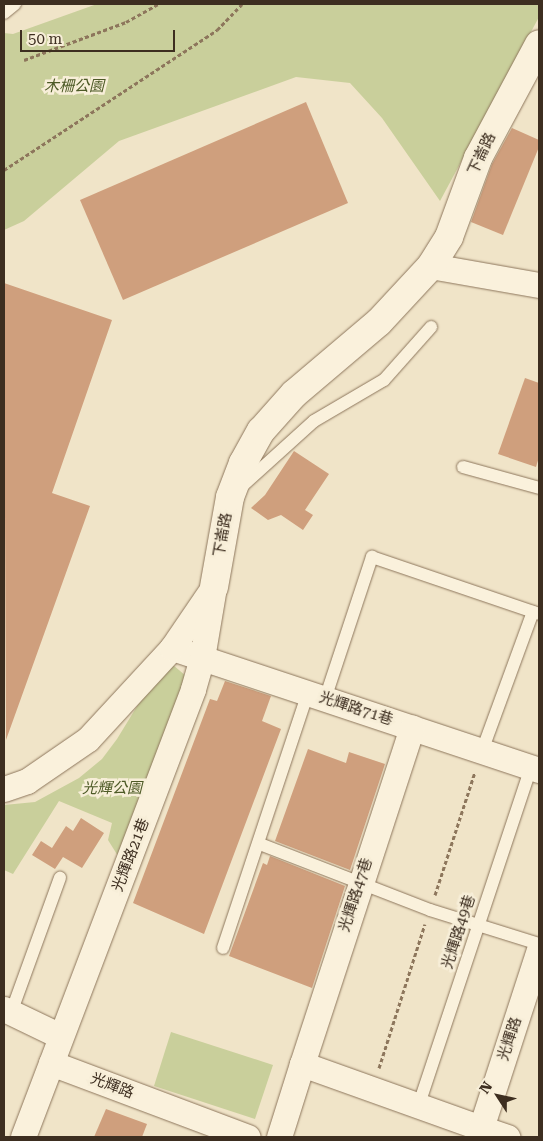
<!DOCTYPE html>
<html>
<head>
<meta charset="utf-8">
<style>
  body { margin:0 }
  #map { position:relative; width:543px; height:1141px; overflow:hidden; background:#f0e4c8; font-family:"Roboto Serif","Noto Sans TC",serif }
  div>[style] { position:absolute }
  .green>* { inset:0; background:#c9cf9b }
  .building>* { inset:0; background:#cf9f7d }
  .path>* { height:3px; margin-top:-1.5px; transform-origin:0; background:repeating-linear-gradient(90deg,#8d765c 0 4px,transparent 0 6.5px) }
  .roads { filter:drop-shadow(0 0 1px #8d765c) drop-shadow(0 0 1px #8d765c) }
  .service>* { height:12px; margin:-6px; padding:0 6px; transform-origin:6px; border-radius:6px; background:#faf1dc }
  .minor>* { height:25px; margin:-12.5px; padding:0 12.5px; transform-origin:12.5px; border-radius:12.5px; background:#faf1dc }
  .tertiary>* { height:28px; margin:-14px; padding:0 14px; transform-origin:14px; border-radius:14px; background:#faf1dc }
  span { translate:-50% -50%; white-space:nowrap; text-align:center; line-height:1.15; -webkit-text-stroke:5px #f7eed8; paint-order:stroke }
  .park-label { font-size:15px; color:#4d5a26; font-style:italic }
  .street-label { font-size:15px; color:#3d2e20 }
  .frame { position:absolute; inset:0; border:5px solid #3d2e20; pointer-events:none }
  .north { position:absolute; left:473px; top:1071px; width:50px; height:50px; -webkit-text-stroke:4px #f7eed8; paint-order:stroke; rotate:305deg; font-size:14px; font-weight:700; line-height:20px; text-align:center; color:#3d2e20 }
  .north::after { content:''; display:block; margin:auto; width:18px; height:22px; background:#3d2e20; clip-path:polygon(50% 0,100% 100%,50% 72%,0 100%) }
  .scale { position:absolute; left:20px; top:30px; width:155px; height:22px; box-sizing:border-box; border:2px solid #3d2e20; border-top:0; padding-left:6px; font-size:15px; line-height:18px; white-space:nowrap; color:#3d2e20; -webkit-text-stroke:4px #f7eed8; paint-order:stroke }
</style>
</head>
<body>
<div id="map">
  <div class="green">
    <div style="clip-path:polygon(97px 4px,539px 4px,539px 17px,440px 201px,382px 118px,350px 83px,296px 77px,119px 141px,24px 221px,4px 230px,4px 33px,13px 34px)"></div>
    <div style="clip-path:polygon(173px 665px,186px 676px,118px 856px,108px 840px,112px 823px,59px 801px,13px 874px,4px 870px,4px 805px,35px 802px,79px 778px,102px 759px,117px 739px,161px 667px)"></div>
    <div style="clip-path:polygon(171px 1032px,273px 1065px,255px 1119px,154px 1086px)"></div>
  </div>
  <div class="building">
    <div style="clip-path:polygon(306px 102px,348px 203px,123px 300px,80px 200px)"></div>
    <div style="clip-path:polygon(512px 128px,539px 140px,539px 147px,503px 235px,471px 222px,492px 164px)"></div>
    <div style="clip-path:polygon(4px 283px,112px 320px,52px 493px,90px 506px,6px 740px)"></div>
    <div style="clip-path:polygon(525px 378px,539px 383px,539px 457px,536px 467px,498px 454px)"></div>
    <div style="clip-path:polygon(294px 451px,329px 474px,305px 510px,313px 515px,303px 530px,281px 515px,268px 520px,251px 508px,265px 495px)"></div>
    <div style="clip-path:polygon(225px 681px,271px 696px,262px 721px,281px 729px,204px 934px,133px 903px,210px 699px,217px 701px)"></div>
    <div style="clip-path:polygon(308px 749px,346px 763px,349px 752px,385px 764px,350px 870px,275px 841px)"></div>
    <div style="clip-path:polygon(81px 818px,104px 833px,82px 868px,63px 857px,55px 869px,32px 855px,41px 841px,52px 848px,66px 826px,73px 831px)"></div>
    <div style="clip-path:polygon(270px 856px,345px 886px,312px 988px,229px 956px,263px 863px,267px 865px)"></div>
    <div style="clip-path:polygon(106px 1109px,147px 1124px,142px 1137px,94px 1137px)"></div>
  </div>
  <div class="path">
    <div style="left:24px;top:60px;width:109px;rotate:-20.4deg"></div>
    <div style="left:126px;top:22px;width:37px;rotate:-29deg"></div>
    <div style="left:4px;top:170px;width:255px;rotate:-33.3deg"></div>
    <div style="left:217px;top:30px;width:36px;rotate:-46deg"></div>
    <div style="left:435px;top:895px;width:129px;rotate:-72deg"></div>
    <div style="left:379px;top:1068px;width:151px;rotate:-72.3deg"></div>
  </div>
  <div class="roads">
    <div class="service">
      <div style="left:4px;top:13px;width:14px;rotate:-39deg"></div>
      <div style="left:463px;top:467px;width:79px;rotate:15.4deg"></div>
      <div style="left:241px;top:487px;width:98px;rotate:-42.1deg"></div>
      <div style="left:314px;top:421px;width:81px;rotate:-30.4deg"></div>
      <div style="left:384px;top:380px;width:71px;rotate:-48.4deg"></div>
      <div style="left:325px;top:699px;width:150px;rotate:-71.7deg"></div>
      <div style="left:372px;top:557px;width:176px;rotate:18.8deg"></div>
      <div style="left:482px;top:751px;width:148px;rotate:-69.9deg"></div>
      <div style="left:260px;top:844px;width:182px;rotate:21.2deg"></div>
      <div style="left:430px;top:910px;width:114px;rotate:17.3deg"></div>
      <div style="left:223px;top:948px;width:269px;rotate:-71.6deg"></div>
      <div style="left:11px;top:1013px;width:144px;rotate:-70.1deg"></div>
      <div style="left:418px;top:1107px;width:357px;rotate:-71.6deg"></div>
    </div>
    <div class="minor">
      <div style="left:431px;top:266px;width:110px;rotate:10deg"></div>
      <div style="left:172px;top:648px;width:387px;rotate:18.4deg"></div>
      <div style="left:4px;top:789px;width:24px;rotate:-19deg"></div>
      <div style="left:27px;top:781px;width:74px;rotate:-34.5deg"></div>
      <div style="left:88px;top:739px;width:124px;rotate:-47.3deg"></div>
      <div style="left:172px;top:648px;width:68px;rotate:-55.8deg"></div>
      <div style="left:4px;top:1009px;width:62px;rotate:25.7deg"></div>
      <div style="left:51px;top:1063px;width:210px;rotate:20.6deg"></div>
      <div style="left:302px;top:1064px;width:354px;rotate:-71.9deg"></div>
      <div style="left:481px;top:1128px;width:28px;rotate:19deg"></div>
      <div style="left:23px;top:1137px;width:479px;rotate:-69.2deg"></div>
      <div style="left:193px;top:689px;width:32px;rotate:-74deg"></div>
      <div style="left:202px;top:658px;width:72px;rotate:-80.4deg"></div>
      <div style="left:279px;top:1137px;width:77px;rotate:-72.5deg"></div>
      <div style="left:302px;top:1064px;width:190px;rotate:19.7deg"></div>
      <div style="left:481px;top:1128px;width:187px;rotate:-72deg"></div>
    </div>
    <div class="tertiary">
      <div style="left:214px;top:587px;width:91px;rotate:-79.9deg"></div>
      <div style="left:230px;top:497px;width:36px;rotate:-69deg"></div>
      <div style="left:243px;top:463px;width:37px;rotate:-61deg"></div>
      <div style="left:261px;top:431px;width:50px;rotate:-48.3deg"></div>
      <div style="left:294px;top:394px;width:111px;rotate:-40.3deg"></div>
      <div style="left:379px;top:322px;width:76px;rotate:-47.1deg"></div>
      <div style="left:431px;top:266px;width:34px;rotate:-58deg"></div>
      <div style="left:449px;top:237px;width:84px;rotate:-69.8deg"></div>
      <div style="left:478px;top:158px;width:129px;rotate:-61.8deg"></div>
    </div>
  </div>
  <div class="park-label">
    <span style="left:74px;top:87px">木柵公園</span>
    <span style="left:112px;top:789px">光輝公園</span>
  </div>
  <div class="street-label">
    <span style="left:482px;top:154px;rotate:-65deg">下崙路</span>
    <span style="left:223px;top:535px;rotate:-80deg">下崙路</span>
    <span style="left:356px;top:709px;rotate:18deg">光輝路71巷</span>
    <span style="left:131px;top:855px;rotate:-69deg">光輝路21巷</span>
    <span style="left:356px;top:895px;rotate:-72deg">光輝路47巷</span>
    <span style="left:459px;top:932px;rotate:-72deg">光輝路49巷</span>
    <span style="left:510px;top:1039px;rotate:-72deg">光輝路</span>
    <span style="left:112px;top:1086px;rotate:21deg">光輝路</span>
  </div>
  <div class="frame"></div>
  <div class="north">N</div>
  <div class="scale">50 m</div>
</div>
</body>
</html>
